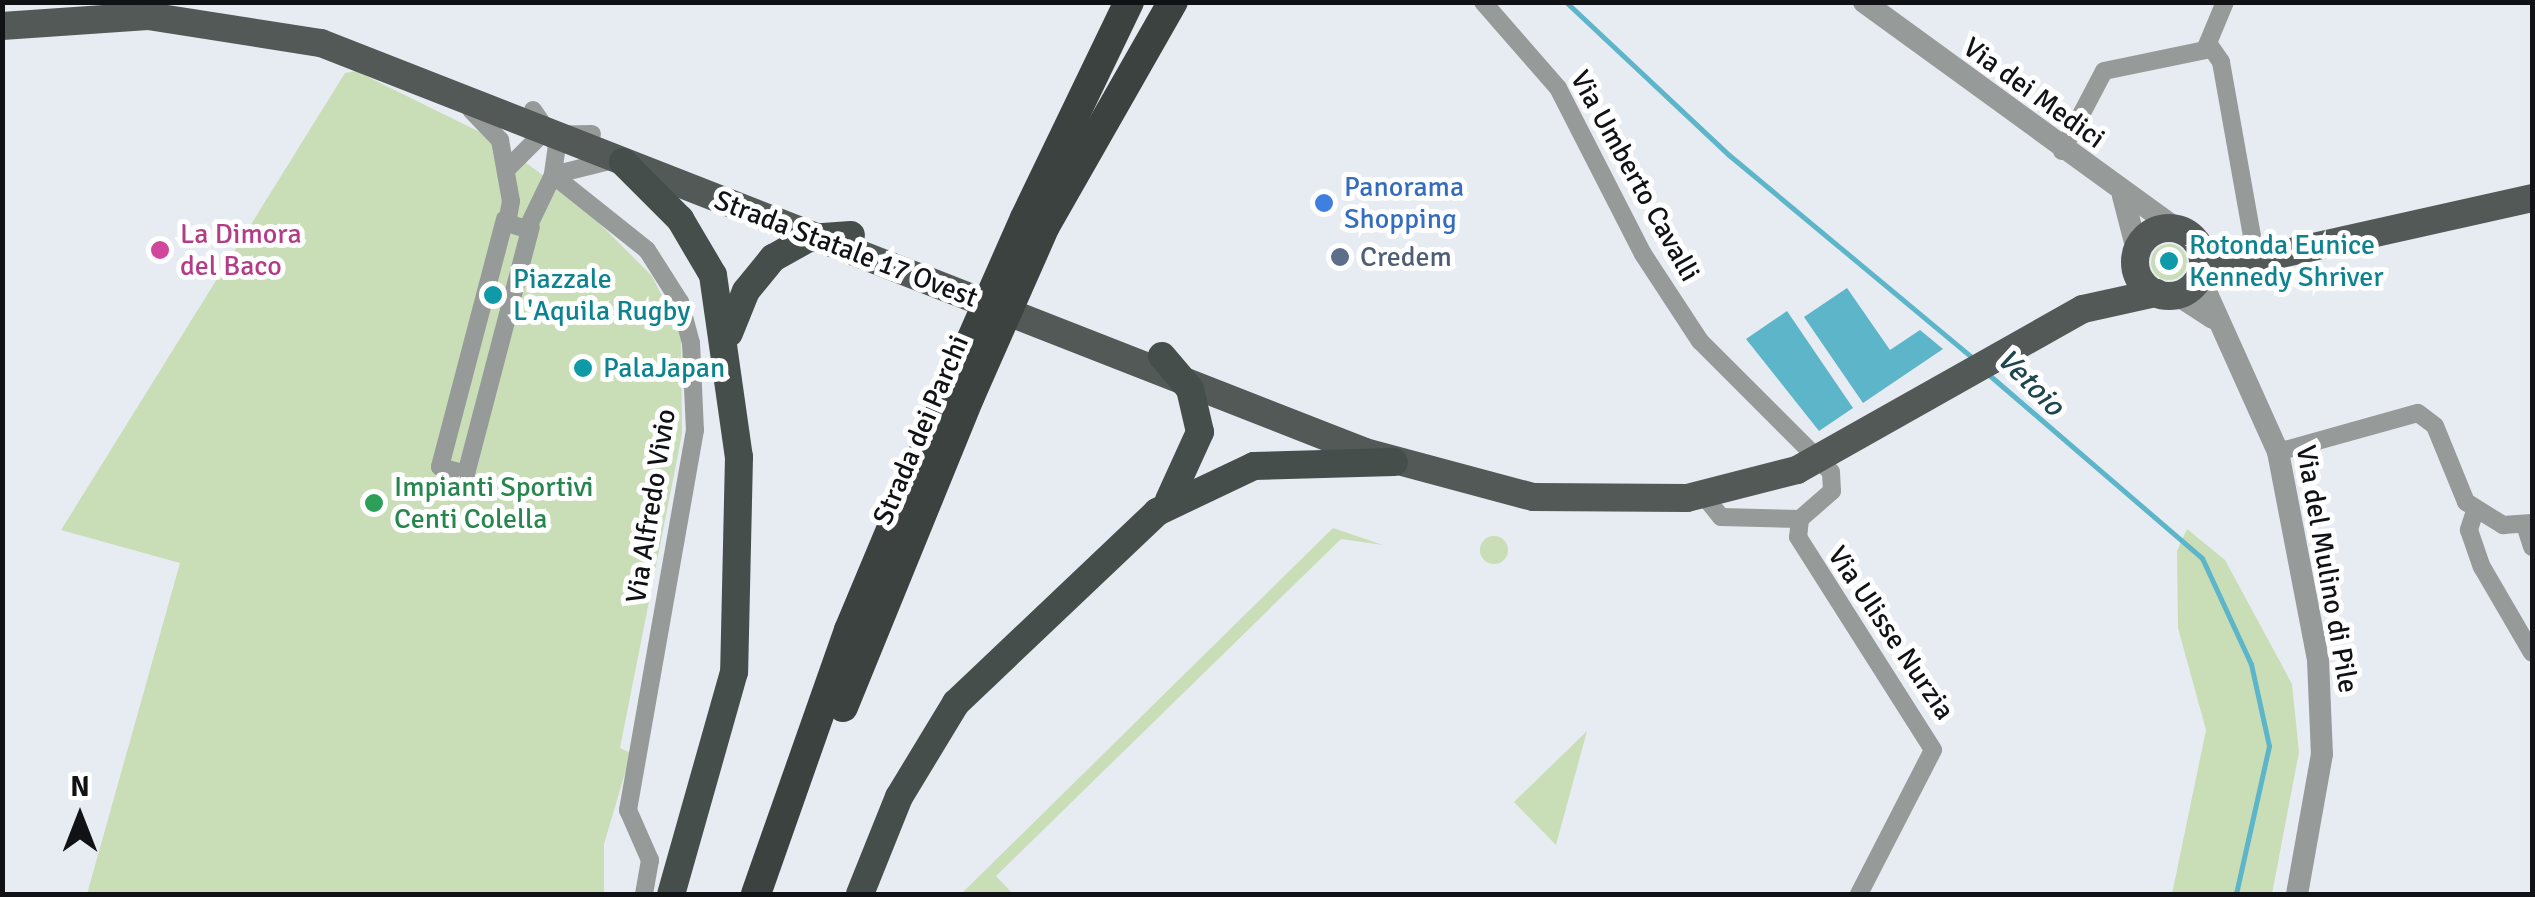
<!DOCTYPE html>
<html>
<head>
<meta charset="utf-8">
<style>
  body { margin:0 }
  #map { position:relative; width:2535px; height:897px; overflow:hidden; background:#e7ebf2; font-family:Signika,sans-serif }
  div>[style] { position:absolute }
  .green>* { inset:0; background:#c9deb7 }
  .round { border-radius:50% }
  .water>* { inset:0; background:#5db5ca }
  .stream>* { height:5px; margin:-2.5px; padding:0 2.5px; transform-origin:2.5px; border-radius:2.5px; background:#5db5ca }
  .minor>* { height:18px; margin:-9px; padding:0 9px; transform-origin:9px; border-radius:9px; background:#969a99 }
  .tertiary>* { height:22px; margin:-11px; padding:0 11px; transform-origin:11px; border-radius:11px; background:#969a99 }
  .primary>* { height:28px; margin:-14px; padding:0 14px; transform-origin:14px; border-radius:14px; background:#525957 }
  .primary>.ring { margin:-14px; padding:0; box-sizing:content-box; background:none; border:28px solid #525957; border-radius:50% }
  .trunk>* { height:28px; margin:-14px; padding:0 14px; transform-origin:14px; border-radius:14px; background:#464e4c }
  .motorway>* { height:30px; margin:-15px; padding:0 15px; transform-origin:15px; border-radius:15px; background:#3b4240 }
  .motorway-bridge>* { height:30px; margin:-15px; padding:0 15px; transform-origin:15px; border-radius:15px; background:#3b4240 }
  .dots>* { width:28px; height:28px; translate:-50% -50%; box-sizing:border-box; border:5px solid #fff; border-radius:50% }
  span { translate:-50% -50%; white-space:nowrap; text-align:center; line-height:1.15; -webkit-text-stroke:10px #fff; paint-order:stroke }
  .street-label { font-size:28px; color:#111215 }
  .shop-label { font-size:28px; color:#366cbe }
  .left { translate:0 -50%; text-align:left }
  .hotel-label { font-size:28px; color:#b23c85 }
  .culture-label { font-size:28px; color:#0d838f }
  .service-label { font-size:28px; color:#4e5e75 }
  .leisure-label { font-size:28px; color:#27864d }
  .water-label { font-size:30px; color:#1d464f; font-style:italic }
  .frame { position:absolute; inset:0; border:5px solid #111215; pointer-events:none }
  .north { position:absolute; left:30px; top:767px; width:100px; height:100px; -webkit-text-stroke:8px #fff; paint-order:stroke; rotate:0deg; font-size:28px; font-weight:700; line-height:40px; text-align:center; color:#111215 }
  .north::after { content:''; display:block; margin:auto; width:35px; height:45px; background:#111215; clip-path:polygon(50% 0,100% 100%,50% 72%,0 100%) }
</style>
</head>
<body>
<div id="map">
  <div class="green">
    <div style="clip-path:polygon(356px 71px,492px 138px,574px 198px,652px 276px,681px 334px,682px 434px,620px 748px,631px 753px,604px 844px,604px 894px,87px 894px,180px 563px,61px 530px,345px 73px)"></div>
    <div class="round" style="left:2151px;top:244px;width:36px;height:36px"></div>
    <div style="clip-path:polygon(1333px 528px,1383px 545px,1341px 539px,996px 876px,1013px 894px,961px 894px)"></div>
    <div style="clip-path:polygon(2187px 529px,2225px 560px,2292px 684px,2299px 752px,2272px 894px,2172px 894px,2206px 730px,2178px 628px,2177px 551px)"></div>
    <div class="round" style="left:1480px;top:536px;width:28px;height:28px"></div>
    <div style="clip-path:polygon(1587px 731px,1556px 845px,1514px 802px)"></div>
  </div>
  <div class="water">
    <div style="clip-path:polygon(1847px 288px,1890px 350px,1920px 330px,1943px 349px,1863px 403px,1804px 317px)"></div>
    <div style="clip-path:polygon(1787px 311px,1853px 408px,1819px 431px,1746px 339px)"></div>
  </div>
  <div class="stream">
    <div style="left:1566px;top:2px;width:224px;rotate:43.2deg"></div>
    <div style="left:1729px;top:155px;width:319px;rotate:39.8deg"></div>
    <div style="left:1988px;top:374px;width:282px;rotate:40.7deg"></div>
    <div style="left:2202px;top:558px;width:117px;rotate:65.2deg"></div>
    <div style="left:2251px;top:664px;width:84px;rotate:77.6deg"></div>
    <div style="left:2269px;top:746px;width:152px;rotate:102.6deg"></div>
  </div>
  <div class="minor">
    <div style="left:1483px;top:2px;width:114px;rotate:48.9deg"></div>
    <div style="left:1558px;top:88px;width:186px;rotate:62.9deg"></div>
    <div style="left:1643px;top:254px;width:104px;rotate:56.8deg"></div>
    <div style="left:1700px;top:341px;width:185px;rotate:45deg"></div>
    <div style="left:1831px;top:472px;width:19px;rotate:87deg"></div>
    <div style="left:1832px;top:491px;width:43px;rotate:138.8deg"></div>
    <div style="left:1800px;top:519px;width:18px;rotate:96deg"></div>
    <div style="left:1798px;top:537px;width:252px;rotate:57.6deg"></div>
    <div style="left:1933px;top:750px;width:162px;rotate:117.2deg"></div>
    <div style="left:2210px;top:46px;width:19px;rotate:55deg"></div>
    <div style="left:2221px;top:62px;width:177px;rotate:79.9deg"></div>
    <div style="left:471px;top:110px;width:42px;rotate:46deg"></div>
    <div style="left:500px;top:140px;width:62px;rotate:79.8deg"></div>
    <div style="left:533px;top:110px;width:42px;rotate:55.6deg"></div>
    <div style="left:557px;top:145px;width:30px;rotate:98deg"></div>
    <div style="left:553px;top:175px;width:120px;rotate:38.6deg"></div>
    <div style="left:647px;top:250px;width:62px;rotate:57.6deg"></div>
    <div style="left:680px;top:302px;width:42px;rotate:75deg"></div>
    <div style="left:691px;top:343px;width:87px;rotate:87.4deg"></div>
    <div style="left:695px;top:430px;width:386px;rotate:100deg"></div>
    <div style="left:628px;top:810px;width:55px;rotate:66.3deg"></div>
    <div style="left:650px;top:860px;width:35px;rotate:100deg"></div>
    <div style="left:2062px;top:151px;width:90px;rotate:-62.3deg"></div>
    <div style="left:2104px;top:71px;width:103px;rotate:-11.7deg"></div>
    <div style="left:2205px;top:50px;width:52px;rotate:-67.4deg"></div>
    <div style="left:509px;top:167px;width:45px;rotate:-45deg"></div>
    <div style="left:541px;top:135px;width:51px;rotate:-1.1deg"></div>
    <div style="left:511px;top:201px;width:22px;rotate:100deg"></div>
    <div style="left:507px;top:223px;width:21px;rotate:17deg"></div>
    <div style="left:527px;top:229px;width:60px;rotate:-64.3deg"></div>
    <div style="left:553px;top:175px;width:58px;rotate:-14deg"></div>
    <div style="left:505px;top:219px;width:256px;rotate:104.7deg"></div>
    <div style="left:440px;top:467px;width:27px;rotate:15deg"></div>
    <div style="left:466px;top:474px;width:255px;rotate:-75.3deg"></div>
    <div style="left:2278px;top:452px;width:145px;rotate:-15.6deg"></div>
    <div style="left:2418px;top:413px;width:21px;rotate:37deg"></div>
    <div style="left:2435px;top:426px;width:82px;rotate:67.8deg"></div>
    <div style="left:2466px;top:502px;width:44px;rotate:31.9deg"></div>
    <div style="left:2503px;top:525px;width:29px;rotate:-4deg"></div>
    <div style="left:1704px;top:496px;width:27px;rotate:51deg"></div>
    <div style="left:1721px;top:517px;width:79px;rotate:1.5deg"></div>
    <div style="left:2475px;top:511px;width:20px;rotate:108deg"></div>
    <div style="left:2469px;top:530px;width:39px;rotate:71deg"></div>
    <div style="left:2482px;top:567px;width:99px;rotate:59.8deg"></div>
    <div style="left:2525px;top:525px;width:23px;rotate:72deg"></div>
  </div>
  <div class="tertiary">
    <div style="left:1864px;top:2px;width:384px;rotate:36deg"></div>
    <div style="left:2123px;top:196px;width:56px;rotate:75.5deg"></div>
    <div style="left:2199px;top:276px;width:193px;rotate:65.8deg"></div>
    <div style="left:2278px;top:452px;width:212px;rotate:79.1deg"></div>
    <div style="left:2318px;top:660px;width:94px;rotate:87.6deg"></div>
    <div style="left:2322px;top:754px;width:142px;rotate:100.1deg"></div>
    <div style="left:2176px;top:294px;width:44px;rotate:33deg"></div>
  </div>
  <div class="primary">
    <div style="left:2px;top:26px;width:146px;rotate:-3.9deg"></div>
    <div style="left:148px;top:16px;width:175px;rotate:8.9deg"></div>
    <div style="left:321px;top:43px;width:1121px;rotate:21.39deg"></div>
    <div style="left:1365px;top:452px;width:174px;rotate:15deg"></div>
    <div style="left:1533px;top:497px;width:154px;rotate:0.4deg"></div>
    <div style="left:1687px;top:498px;width:114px;rotate:-14.3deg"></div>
    <div style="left:1797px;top:470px;width:328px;rotate:-29.4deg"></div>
    <div style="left:2083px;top:309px;width:75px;rotate:-12.4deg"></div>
    <div class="ring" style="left:2135px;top:228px;width:40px;height:40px"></div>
    <div style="left:2201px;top:272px;width:339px;rotate:-12.6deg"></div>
  </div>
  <div class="trunk">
    <div style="left:623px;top:162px;width:81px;rotate:45deg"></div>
    <div style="left:680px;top:219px;width:65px;rotate:59.5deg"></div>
    <div style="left:713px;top:275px;width:184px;rotate:81.9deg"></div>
    <div style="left:739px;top:457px;width:215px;rotate:91.3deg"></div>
    <div style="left:734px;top:672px;width:231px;rotate:105.8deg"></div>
    <div style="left:729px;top:333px;width:45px;rotate:-68deg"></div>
    <div style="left:746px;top:291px;width:43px;rotate:-50.7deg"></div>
    <div style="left:773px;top:258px;width:41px;rotate:-29.1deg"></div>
    <div style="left:809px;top:238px;width:42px;rotate:-4.1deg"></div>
    <div style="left:1162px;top:356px;width:43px;rotate:49.7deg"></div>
    <div style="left:1190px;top:389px;width:44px;rotate:76.9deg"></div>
    <div style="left:1200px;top:432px;width:75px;rotate:114.5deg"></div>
    <div style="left:860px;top:894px;width:105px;rotate:-68.1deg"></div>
    <div style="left:899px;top:797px;width:110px;rotate:-58.8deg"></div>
    <div style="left:956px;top:703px;width:277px;rotate:-43.5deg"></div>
    <div style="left:1157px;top:512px;width:107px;rotate:-25.4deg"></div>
    <div style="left:1254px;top:466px;width:140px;rotate:-1.6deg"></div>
  </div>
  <div class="motorway">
    <div style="left:1025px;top:218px;width:240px;rotate:-64.3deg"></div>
    <div style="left:1045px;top:226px;width:258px;rotate:-60.3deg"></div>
    <div style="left:843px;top:707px;width:336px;rotate:-67.8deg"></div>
    <div style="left:756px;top:894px;width:280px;rotate:-70.6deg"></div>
    <div style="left:849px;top:630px;width:262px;rotate:-67.3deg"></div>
  </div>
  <div class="motorway-bridge">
    <div style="left:950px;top:388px;width:186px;rotate:-66.2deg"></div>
    <div style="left:970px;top:396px;width:186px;rotate:-66.2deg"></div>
  </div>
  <div class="dots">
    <div style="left:1324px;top:203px;background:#3f7fe0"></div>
    <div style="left:160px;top:250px;background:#d1479c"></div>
    <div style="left:1340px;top:257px;background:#5c6f8a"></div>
    <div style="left:2169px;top:261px;background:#0f9aa8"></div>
    <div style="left:493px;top:295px;background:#0f9aa8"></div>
    <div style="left:583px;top:368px;background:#0f9aa8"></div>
    <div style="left:374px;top:503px;background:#2e9e5b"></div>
  </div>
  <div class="street-label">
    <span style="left:2034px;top:93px;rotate:36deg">Via dei Medici</span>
    <span style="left:1635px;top:176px;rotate:61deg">Via Umberto Cavalli</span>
    <span style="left:846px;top:249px;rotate:21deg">Strada Statale 17 Ovest</span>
    <span style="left:921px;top:430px;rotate:-67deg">Strada dei Parchi</span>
    <span style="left:651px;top:506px;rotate:-81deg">Via Alfredo Vivio</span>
    <span style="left:2327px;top:569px;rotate:80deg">Via del Mulino di Pile</span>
    <span style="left:1891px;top:633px;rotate:56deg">Via Ulisse Nurzia</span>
  </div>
  <div class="shop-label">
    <span class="left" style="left:1344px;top:203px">Panorama<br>Shopping</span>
  </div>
  <div class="hotel-label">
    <span class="left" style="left:180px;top:250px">La Dimora<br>del Baco</span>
  </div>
  <div class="culture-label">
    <span class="left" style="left:2189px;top:261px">Rotonda Eunice<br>Kennedy Shriver</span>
    <span class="left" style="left:513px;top:295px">Piazzale<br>L'Aquila Rugby</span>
    <span class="left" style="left:603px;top:368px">PalaJapan</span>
  </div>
  <div class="service-label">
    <span class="left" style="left:1360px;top:257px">Credem</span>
  </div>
  <div class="leisure-label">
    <span class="left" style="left:394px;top:503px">Impianti Sportivi<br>Centi Colella</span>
  </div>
  <div class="water-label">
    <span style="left:2030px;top:383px;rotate:45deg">Vetoio</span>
  </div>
  <div class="frame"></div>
  <div class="north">N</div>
</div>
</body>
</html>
